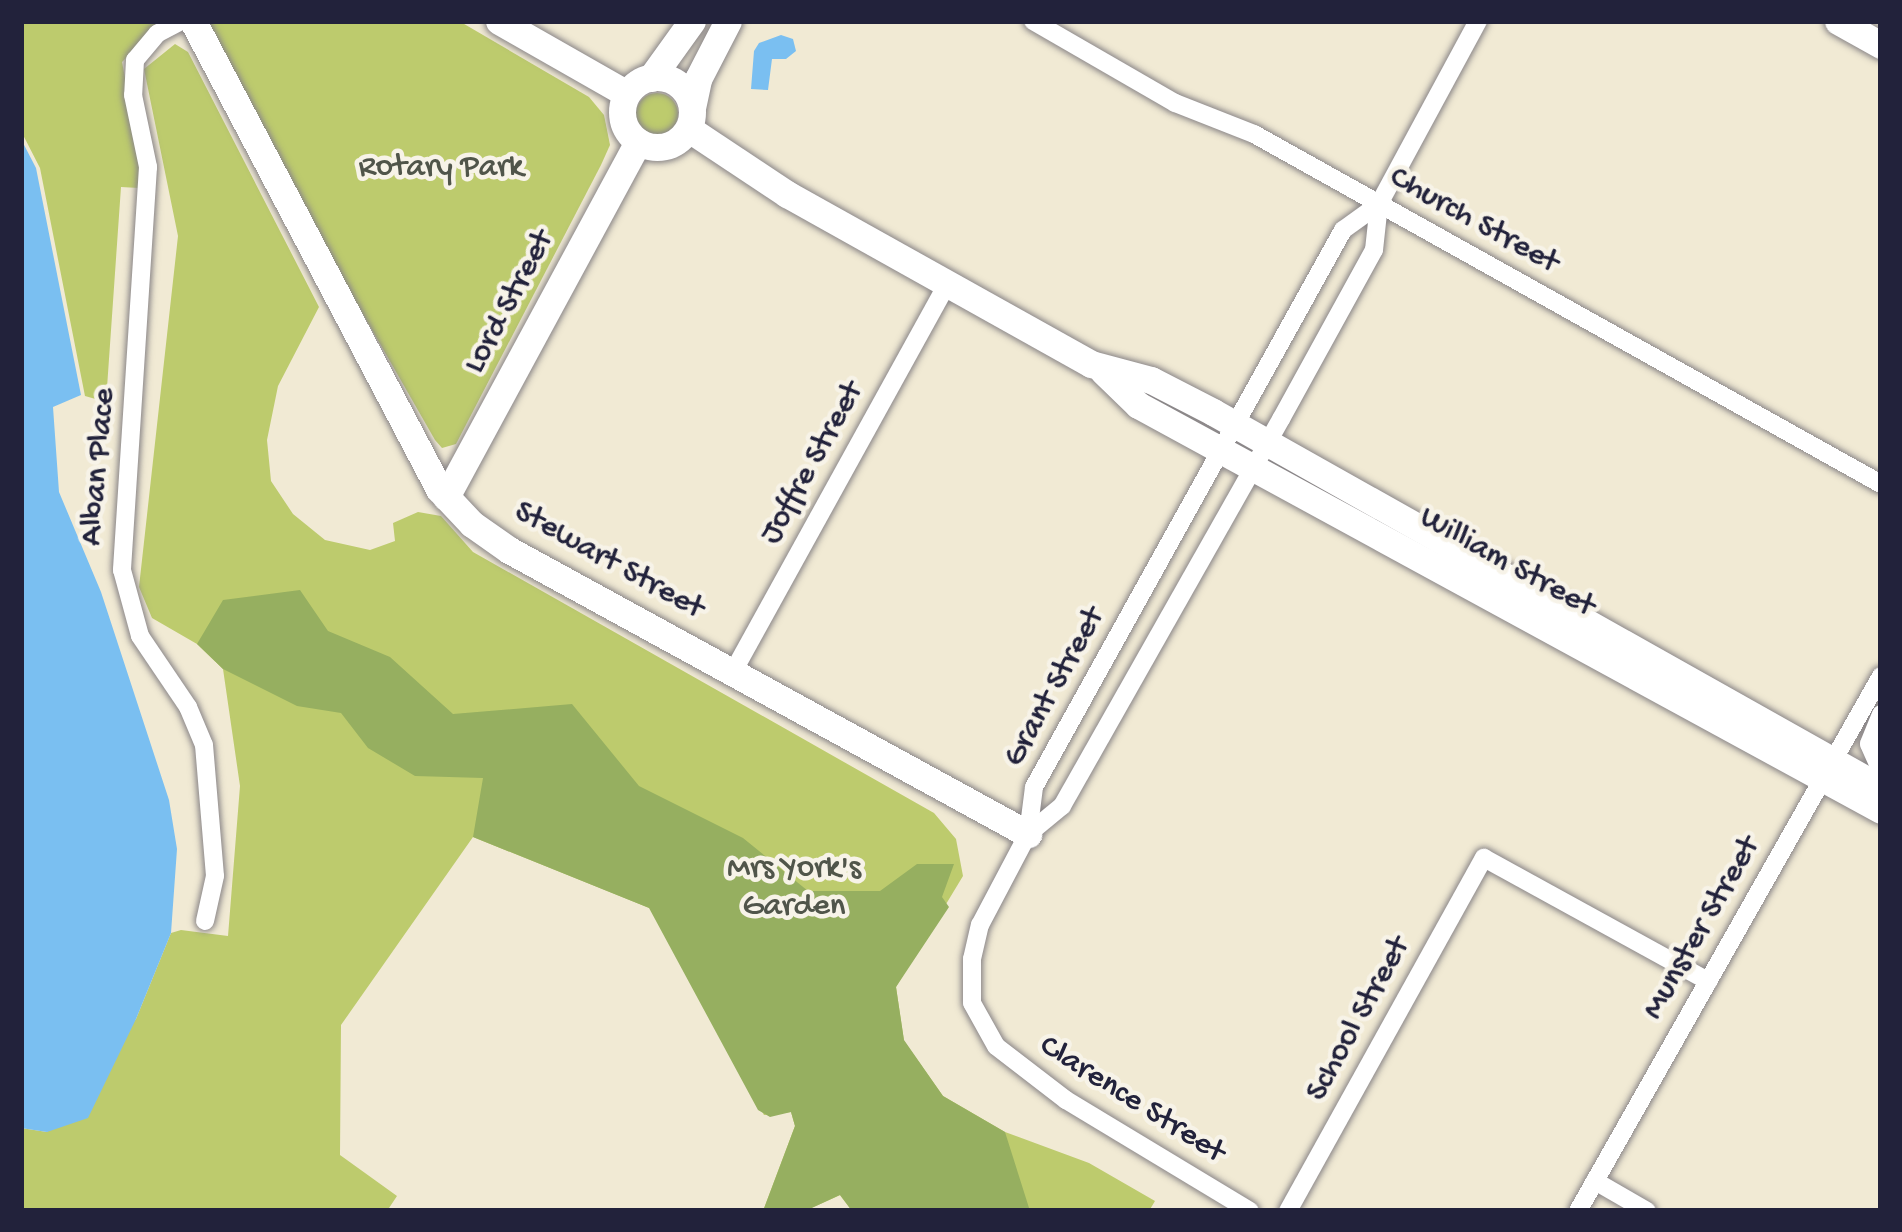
<!DOCTYPE html>
<html>
<head>
<meta charset="utf-8">
<style>
  body { margin:0 }
  #map { position:relative; width:1902px; height:1232px; overflow:hidden; background:#f1ead4; font-family:"Gochi Hand",sans-serif }
  div>[style] { position:absolute }
  .green>* { inset:0; background:#bdcb6d }
  .round { border-radius:50% }
  .forest>* { inset:0; background:#96af60 }
  .water>* { inset:0; background:#7abff1 }
  .roads { filter:drop-shadow(0 0 3px #8a8688) drop-shadow(0 0 3px #8a8688) }
  .street>* { height:18px; margin:-9px; padding:0 9px; transform-origin:9px; border-radius:9px; background:#fff }
  .secondary>* { height:27px; margin:-13.5px; padding:0 13.5px; transform-origin:13.5px; border-radius:13.5px; background:#fff }
  .secondary>.ring { margin:-13.5px; padding:0; box-sizing:content-box; background:none; border:27px solid #fff; border-radius:50% }
  span { translate:-50% -50%; white-space:nowrap; text-align:center; line-height:1.15; -webkit-text-stroke:9px #f7f3e8; paint-order:stroke }
  .park-label { font-size:33px; color:#50554a }
  .street-label { font-size:33px; color:#22223b }
  .frame { position:absolute; inset:0; border:24px solid #22223b; pointer-events:none }
</style>
</head>
<body>
<div id="map">
  <div class="green">
    <div style="clip-path:polygon(21px 21px,163px 21px,122px 62px,140px 157px,139px 188px,121px 187px,106px 402px,85px 396px,40px 168px,21px 131px)"></div>
    <div style="clip-path:polygon(208px 21px,459px 21px,589px 97px,604px 115px,610px 145px,601px 165px,456px 444px,442px 448px,435px 440px,344px 281px)"></div>
    <div style="clip-path:polygon(175px 44px,188px 52px,319px 307px,278px 386px,267px 440px,271px 481px,293px 514px,325px 540px,370px 550px,395px 541px,393px 523px,418px 512px,441px 516px,473px 552px,934px 813px,956px 839px,963px 876px,896px 987px,904px 1041px,943px 1096px,1005px 1132px,1089px 1163px,1155px 1201px,1149px 1211px,852px 1211px,840px 1195px,805px 1211px,763px 1211px,795px 1126px,791px 1112px,764px 1115px,652px 909px,473px 837px,341px 1025px,340px 1155px,397px 1196px,387px 1211px,21px 1211px,21px 1128px,47px 1132px,136px 1019px,171px 933px,181px 930px,228px 936px,240px 786px,223px 669px,197px 644px,152px 618px,139px 587px,178px 236px,144px 69px)"></div>
    <div class="round" style="left:636px;top:93px;width:42px;height:42px"></div>
  </div>
  <div class="forest">
    <div style="clip-path:polygon(300px 590px,328px 631px,390px 657px,453px 714px,572px 704px,639px 786px,743px 838px,808px 891px,880px 891px,917px 864px,954px 864px,942px 897px,949px 907px,896px 987px,904px 1040px,943px 1096px,1005px 1132px,1030px 1211px,852px 1211px,840px 1195px,805px 1211px,763px 1211px,795px 1126px,791px 1112px,770px 1117px,758px 1110px,649px 908px,473px 837px,483px 778px,415px 776px,368px 748px,341px 713px,297px 706px,223px 669px,197px 644px,223px 600px)"></div>
  </div>
  <div class="water">
    <div style="clip-path:polygon(781px 35px,793px 39px,796px 51px,786px 59px,772px 59px,768px 90px,751px 89px,754px 51px,759px 43px)"></div>
    <div style="clip-path:polygon(21px 139px,36px 168px,81px 395px,53px 407px,59px 492px,101px 592px,169px 800px,177px 849px,171px 933px,136px 1019px,88px 1118px,47px 1132px,21px 1128px)"></div>
  </div>
  <div class="roads">
    <div class="street">
      <div style="left:181px;top:21px;width:27px;rotate:152deg"></div>
      <div style="left:157px;top:34px;width:34px;rotate:130deg"></div>
      <div style="left:135px;top:60px;width:35px;rotate:93deg"></div>
      <div style="left:133px;top:95px;width:74px;rotate:78.2deg"></div>
      <div style="left:148px;top:167px;width:404px;rotate:93.7deg"></div>
      <div style="left:122px;top:570px;width:68px;rotate:74.7deg"></div>
      <div style="left:140px;top:636px;width:86px;rotate:55.9deg"></div>
      <div style="left:188px;top:707px;width:41px;rotate:67.2deg"></div>
      <div style="left:204px;top:745px;width:131px;rotate:85.2deg"></div>
      <div style="left:215px;top:876px;width:46px;rotate:102.5deg"></div>
      <div style="left:1033px;top:21px;width:164px;rotate:30deg"></div>
      <div style="left:1175px;top:103px;width:85px;rotate:21.4deg"></div>
      <div style="left:1254px;top:134px;width:718px;rotate:29.17deg"></div>
      <div style="left:733px;top:672px;width:442px;rotate:-61.1deg"></div>
      <div style="left:1881px;top:714px;width:32px;rotate:112deg"></div>
      <div style="left:1869px;top:744px;width:30px;rotate:66deg"></div>
      <div style="left:1028px;top:834px;width:44px;rotate:-39.5deg"></div>
      <div style="left:1062px;top:806px;width:445px;rotate:-60.5deg"></div>
      <div style="left:1281px;top:419px;width:193px;rotate:-61.2deg"></div>
      <div style="left:1374px;top:250px;width:46px;rotate:-83.8deg"></div>
      <div style="left:1379px;top:204px;width:208px;rotate:-61.6deg"></div>
      <div style="left:1595px;top:1181px;width:60px;rotate:30deg"></div>
      <div style="left:1250px;top:1211px;width:215px;rotate:-148.9deg"></div>
      <div style="left:1066px;top:1100px;width:88px;rotate:-142.4deg"></div>
      <div style="left:996px;top:1046px;width:49px;rotate:-119.2deg"></div>
      <div style="left:972px;top:1003px;width:44px;rotate:-90deg"></div>
      <div style="left:972px;top:959px;width:35px;rotate:-77deg"></div>
      <div style="left:980px;top:925px;width:103px;rotate:-62.2deg"></div>
      <div style="left:1028px;top:834px;width:47px;rotate:-82.7deg"></div>
      <div style="left:1034px;top:787px;width:637px;rotate:-60.98deg"></div>
      <div style="left:1343px;top:230px;width:44px;rotate:-35.8deg"></div>
      <div style="left:1288px;top:1211px;width:404px;rotate:-61deg"></div>
      <div style="left:1484px;top:858px;width:256px;rotate:28.8deg"></div>
      <div style="left:1578px;top:1211px;width:615px;rotate:-60.47deg"></div>
    </div>
    <div class="secondary">
      <div style="left:193px;top:21px;width:529px;rotate:62.27deg"></div>
      <div style="left:439px;top:489px;width:48px;rotate:46.7deg"></div>
      <div style="left:472px;top:524px;width:45px;rotate:35.1deg"></div>
      <div style="left:509px;top:550px;width:592px;rotate:28.69deg"></div>
      <div style="left:499px;top:21px;width:147px;rotate:29.7deg"></div>
      <div style="left:1838px;top:21px;width:49px;rotate:29.2deg"></div>
      <div class="ring" style="left:622px;top:77px;width:43px;height:43px"></div>
      <div style="left:651px;top:78px;width:70px;rotate:-54.3deg"></div>
      <div style="left:692px;top:108px;width:30px;rotate:-78deg"></div>
      <div style="left:698px;top:79px;width:65px;rotate:-62.7deg"></div>
      <div style="left:689px;top:129px;width:118px;rotate:33.6deg"></div>
      <div style="left:787px;top:194px;width:348px;rotate:29.2deg"></div>
      <div style="left:1091px;top:364px;width:62px;rotate:14.9deg"></div>
      <div style="left:1151px;top:380px;width:70px;rotate:27.3deg"></div>
      <div style="left:1213px;top:412px;width:767px;rotate:29.37deg"></div>
      <div style="left:1103px;top:371px;width:49px;rotate:44.2deg"></div>
      <div style="left:1138px;top:405px;width:846px;rotate:28.59deg"></div>
      <div style="left:446px;top:497px;width:404px;rotate:-61.6deg"></div>
    </div>
  </div>
  <div class="park-label">
    <span style="left:441px;top:169px">Rotary Park</span>
    <span style="left:794px;top:889px">Mrs York's<br>Garden</span>
  </div>
  <div class="street-label">
    <span style="left:1473px;top:222px;rotate:29deg">Church Street</span>
    <span style="left:511px;top:303px;rotate:-62deg">Lord Street</span>
    <span style="left:814px;top:464px;rotate:-61deg">Joffre Street</span>
    <span style="left:100px;top:467px;rotate:-85deg">Alban Place</span>
    <span style="left:608px;top:562px;rotate:29deg">Stewart Street</span>
    <span style="left:1506px;top:564px;rotate:29deg">William Street</span>
    <span style="left:1056px;top:688px;rotate:-61deg">Grant Street</span>
    <span style="left:1703px;top:929px;rotate:-60deg">Munster Street</span>
    <span style="left:1360px;top:1020px;rotate:-61deg">School Street</span>
    <span style="left:1131px;top:1101px;rotate:32deg">Clarence Street</span>
  </div>
  <div class="frame"></div>
</div>
</body>
</html>
